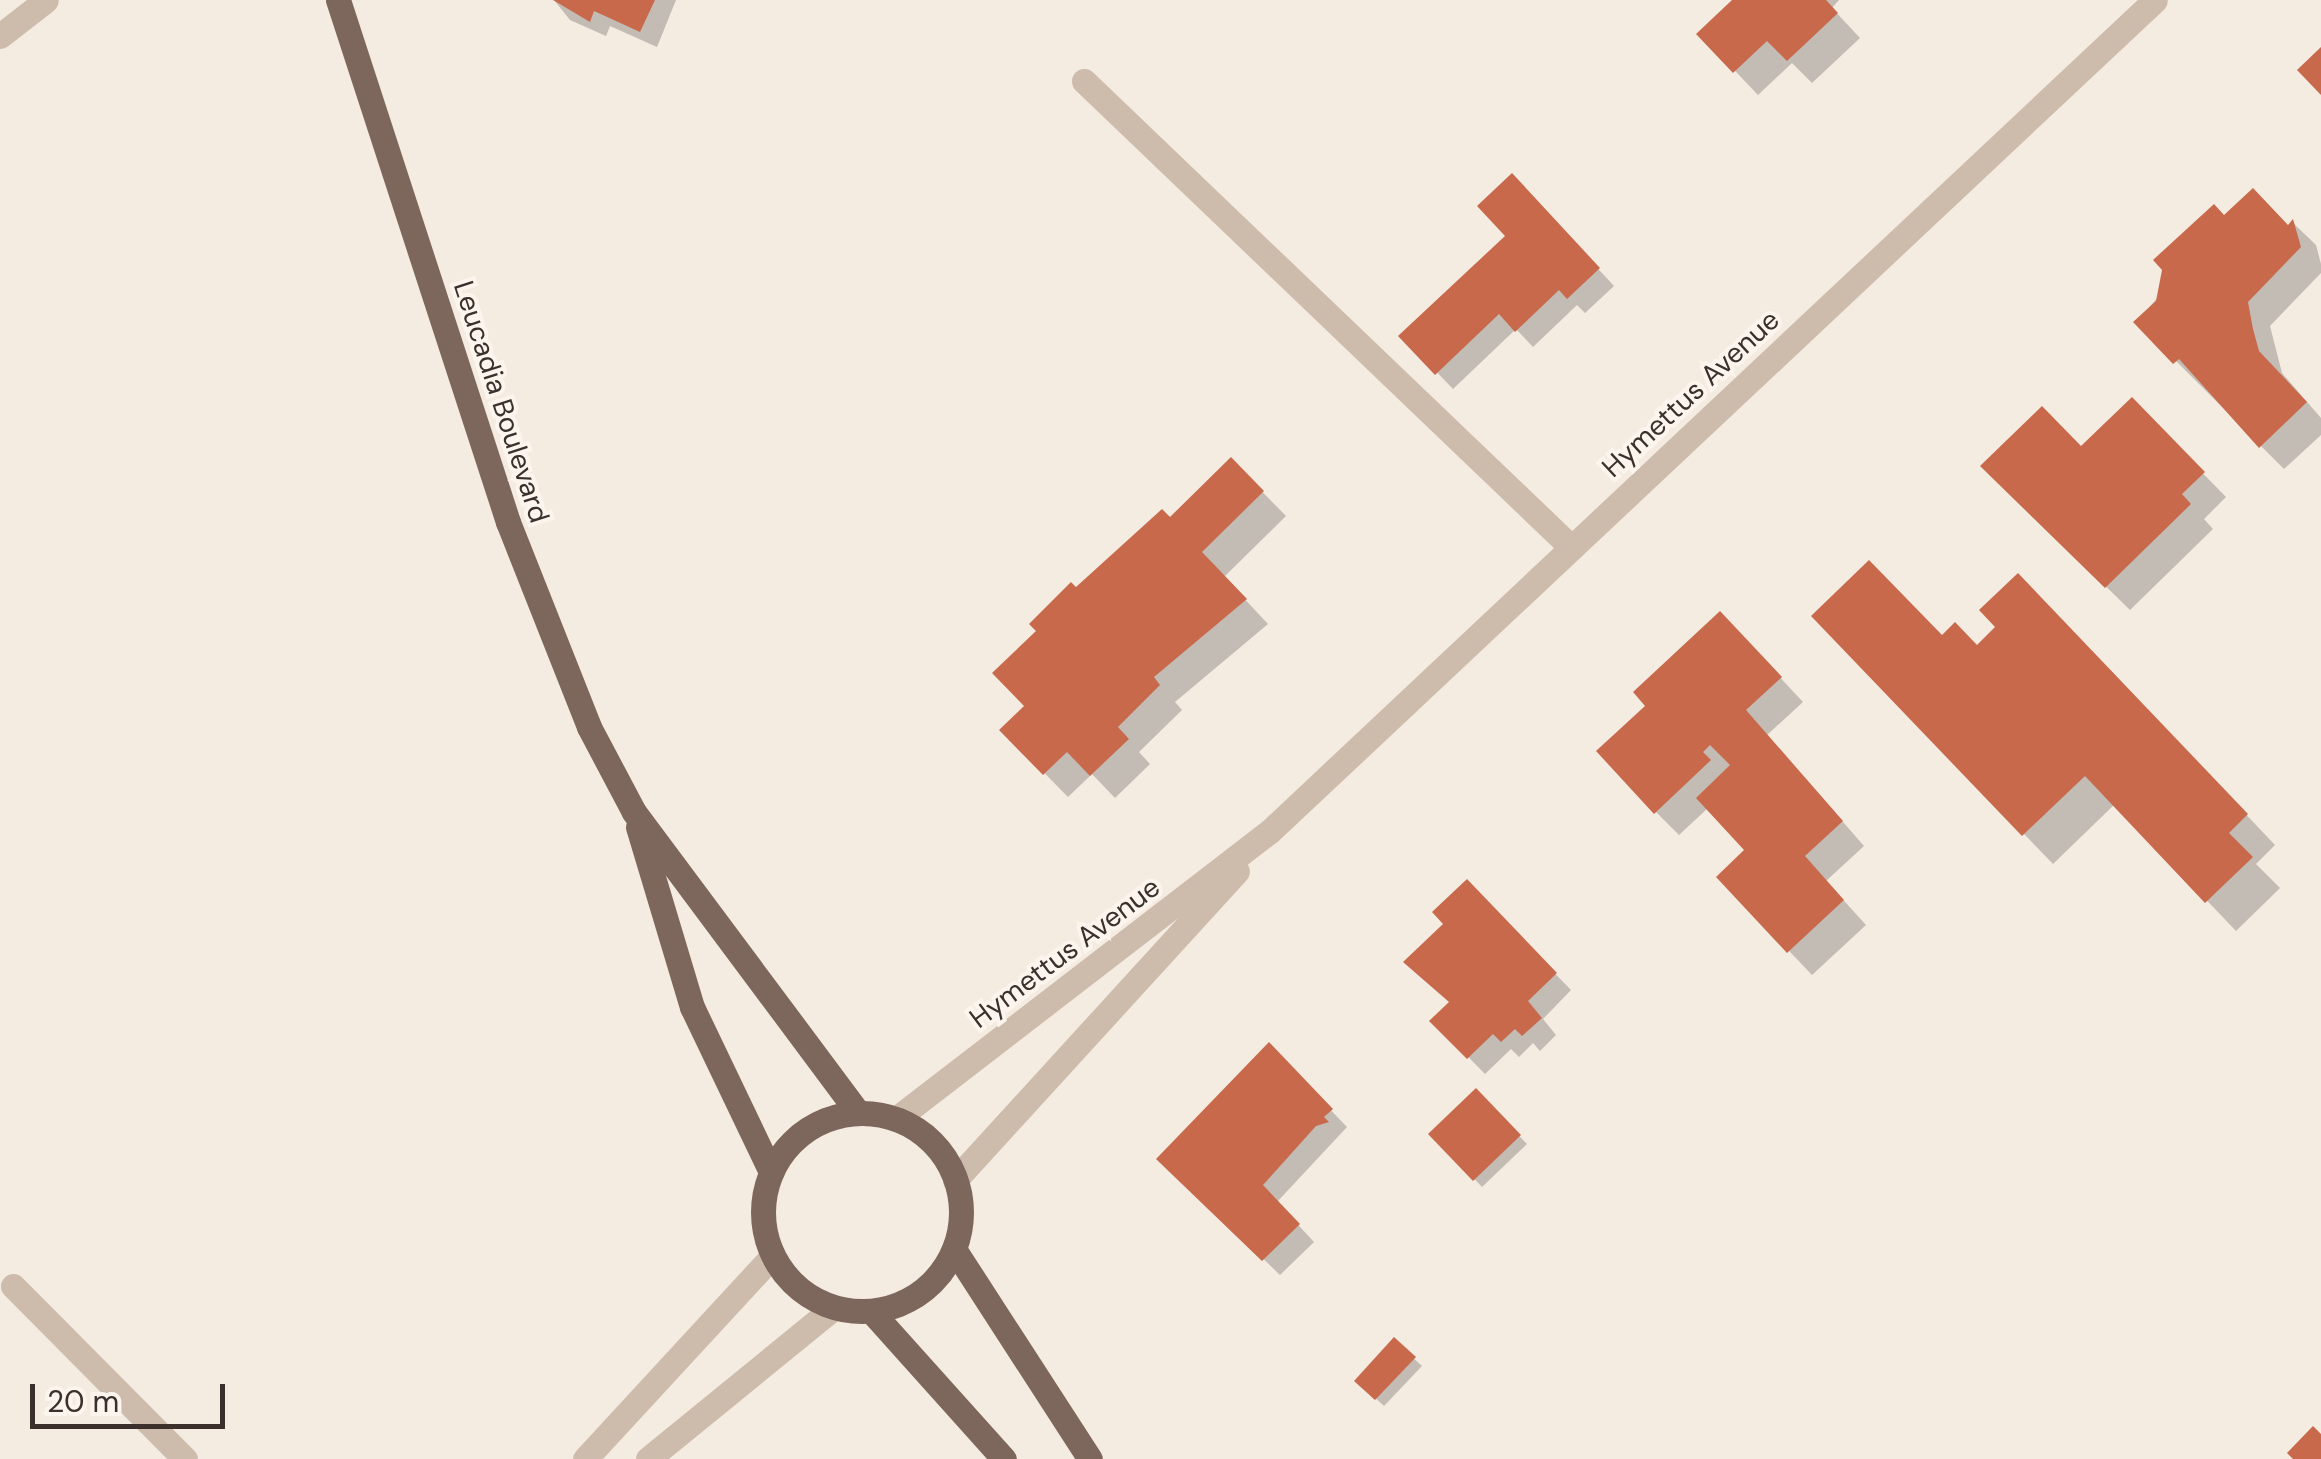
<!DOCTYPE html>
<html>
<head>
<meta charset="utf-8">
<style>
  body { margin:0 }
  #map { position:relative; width:2321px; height:1459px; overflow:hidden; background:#f4ebe1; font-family:"DM Sans",sans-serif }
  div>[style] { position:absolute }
  .shadow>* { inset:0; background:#0003 }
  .building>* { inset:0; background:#c8694b }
  .service>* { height:25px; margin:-12.5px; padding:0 12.5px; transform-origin:12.5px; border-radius:12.5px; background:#cdbbac }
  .minor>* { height:25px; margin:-12.5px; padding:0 12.5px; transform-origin:12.5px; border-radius:12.5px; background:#cdbbac }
  .tertiary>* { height:25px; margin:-12.5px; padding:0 12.5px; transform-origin:12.5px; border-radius:12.5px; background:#cdbbac }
  .primary>* { height:25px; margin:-12.5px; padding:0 12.5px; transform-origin:12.5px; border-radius:12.5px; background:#7d675c }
  .primary>.ring { margin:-12.5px; padding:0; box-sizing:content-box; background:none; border:25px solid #7d675c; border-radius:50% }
  span { translate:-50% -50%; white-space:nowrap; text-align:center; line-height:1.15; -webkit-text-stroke:8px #fbf5ee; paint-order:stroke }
  .street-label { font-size:28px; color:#3b302b }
  .scale { position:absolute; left:30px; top:1384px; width:195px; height:45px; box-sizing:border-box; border:5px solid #3b302b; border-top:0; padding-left:12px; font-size:30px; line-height:35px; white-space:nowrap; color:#3b302b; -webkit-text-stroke:8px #fbf5ee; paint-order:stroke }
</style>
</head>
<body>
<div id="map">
  <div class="shadow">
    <div style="clip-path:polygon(676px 0,657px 47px,610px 26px,606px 36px,570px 20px,554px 0)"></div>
    <div style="clip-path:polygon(1734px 0,1839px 0,1832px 8px,1860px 38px,1812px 83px,1792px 63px,1758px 95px,1700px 34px)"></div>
    <div style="clip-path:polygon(1528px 193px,1614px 286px,1585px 313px,1577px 305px,1533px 347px,1516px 329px,1453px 389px,1402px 336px,1508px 236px)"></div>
    <div style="clip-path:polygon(2224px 218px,2289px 228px,2293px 223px,2316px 245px,2321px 264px,2321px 273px,2270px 326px,2282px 373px,2321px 418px,2321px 435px,2284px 469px,2137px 322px)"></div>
    <div style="clip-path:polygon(2132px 401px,2226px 497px,2204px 519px,2213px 529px,2130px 610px,1983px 466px,2081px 449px)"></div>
    <div style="clip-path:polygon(1231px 460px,1286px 516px,1224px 577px,1268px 624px,1175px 702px,1182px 710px,1139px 752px,1150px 764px,1115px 798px,1092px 774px,1068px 797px,1003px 731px,1028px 706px,1076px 591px,1170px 520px)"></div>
    <div style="clip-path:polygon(2047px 605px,2275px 845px,2256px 864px,2280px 888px,2236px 931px,2115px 804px,2053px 864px,1814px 616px,1977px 648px)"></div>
    <div style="clip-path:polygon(1743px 638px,1803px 702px,1767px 735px,1864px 846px,1826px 881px,1866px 925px,1812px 975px,1719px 877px,1748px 850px,1708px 808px,1679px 835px,1656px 812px)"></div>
    <div style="clip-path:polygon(1467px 883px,1571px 990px,1543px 1019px,1556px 1035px,1540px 1051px,1533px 1043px,1519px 1057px,1511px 1049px,1485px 1074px,1433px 1021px,1451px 1003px,1446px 924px)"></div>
    <div style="clip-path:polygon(1269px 1046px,1347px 1127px,1277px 1202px,1314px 1242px,1280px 1275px,1160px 1159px)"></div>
    <div style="clip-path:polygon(1476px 1091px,1527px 1144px,1482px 1187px,1432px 1134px)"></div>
    <div style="clip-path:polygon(1395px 1341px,1422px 1366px,1384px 1406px,1357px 1381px)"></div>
  </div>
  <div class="building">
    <div style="clip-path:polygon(553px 0,655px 0,640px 32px,594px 11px,590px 22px)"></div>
    <div style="clip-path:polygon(1732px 0,1826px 0,1838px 13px,1787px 61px,1767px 41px,1733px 73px,1696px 34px)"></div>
    <div style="clip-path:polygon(2321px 47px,2321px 95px,2297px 70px)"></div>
    <div style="clip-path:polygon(1512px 173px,1600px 268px,1567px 299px,1559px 290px,1515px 332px,1499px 314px,1435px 375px,1398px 336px,1505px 236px,1477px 206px)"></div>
    <div style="clip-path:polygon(2253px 188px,2288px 225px,2293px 219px,2301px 247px,2248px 302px,2253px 329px,2259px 351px,2307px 402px,2259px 448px,2179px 359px,2173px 364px,2133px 322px,2156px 301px,2162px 270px,2153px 260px,2214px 204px,2224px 215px)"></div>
    <div style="clip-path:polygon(2132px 397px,2205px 472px,2182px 494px,2191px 504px,2105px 588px,1980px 466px,2042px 406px,2081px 446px)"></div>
    <div style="clip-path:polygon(1231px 457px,1264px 491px,1202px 552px,1247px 599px,1154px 677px,1160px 685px,1118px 727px,1129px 739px,1090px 776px,1067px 752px,1043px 775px,999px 730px,1024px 706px,992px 673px,1036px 631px,1029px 624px,1071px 582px,1076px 587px,1162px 509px,1170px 517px)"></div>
    <div style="clip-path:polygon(1869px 560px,1942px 635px,1955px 622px,1977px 645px,1995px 627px,1979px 610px,2018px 573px,2248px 814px,2229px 833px,2253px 857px,2205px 903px,2085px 776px,2022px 836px,1811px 616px)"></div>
    <div style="clip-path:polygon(1720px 611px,1782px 677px,1746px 710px,1843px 821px,1805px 856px,1844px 900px,1787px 953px,1716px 877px,1744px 850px,1696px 798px,1730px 765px,1710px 745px,1703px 752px,1711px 760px,1654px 814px,1596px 751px,1645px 706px,1633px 692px)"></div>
    <div style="clip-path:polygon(1467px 879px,1557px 973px,1528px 1001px,1542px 1018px,1522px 1036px,1515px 1029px,1501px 1042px,1493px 1034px,1467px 1059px,1429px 1021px,1449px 1002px,1403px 962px,1443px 924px,1432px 912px)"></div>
    <div style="clip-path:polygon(1269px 1042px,1333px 1109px,1324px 1117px,1329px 1122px,1316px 1126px,1263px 1185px,1300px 1224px,1262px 1261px,1156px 1159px)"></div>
    <div style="clip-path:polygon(1476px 1088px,1521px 1135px,1473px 1181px,1428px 1134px)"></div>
    <div style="clip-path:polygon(1394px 1337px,1416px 1357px,1375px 1400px,1354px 1381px)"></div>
    <div style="clip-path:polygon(2313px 1426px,2321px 1434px,2321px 1459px,2293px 1459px,2287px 1453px)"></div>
  </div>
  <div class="service">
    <div style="left:1084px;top:81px;width:675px;rotate:43.74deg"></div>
    <div style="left:13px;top:1286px;width:244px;rotate:45.2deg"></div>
  </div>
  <div class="minor">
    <div style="left:0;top:36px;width:58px;rotate:-38deg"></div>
  </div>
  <div class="tertiary">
    <div style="left:896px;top:1119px;width:471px;rotate:-37.6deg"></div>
    <div style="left:1269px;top:832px;width:1215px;rotate:-43.2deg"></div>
    <div style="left:955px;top:1180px;width:418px;rotate:-47.6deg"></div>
    <div style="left:585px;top:1459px;width:277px;rotate:-47.3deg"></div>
    <div style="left:648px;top:1459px;width:239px;rotate:-39.2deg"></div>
  </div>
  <div class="primary">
    <div style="left:338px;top:0;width:549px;rotate:71.96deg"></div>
    <div style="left:508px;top:522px;width:220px;rotate:68.4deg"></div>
    <div style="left:589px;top:727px;width:96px;rotate:62.1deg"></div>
    <div style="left:634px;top:812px;width:375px;rotate:53.3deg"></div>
    <div style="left:638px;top:827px;width:188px;rotate:73.3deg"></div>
    <div style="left:692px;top:1007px;width:183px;rotate:64.4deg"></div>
    <div class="ring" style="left:763px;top:1113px;width:173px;height:173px"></div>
    <div style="left:954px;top:1249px;width:250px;rotate:57.1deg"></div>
    <div style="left:871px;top:1311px;width:199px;rotate:48.1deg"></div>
  </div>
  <div class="street-label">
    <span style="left:1691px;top:394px;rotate:-43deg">Hymettus Avenue</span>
    <span style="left:501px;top:402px;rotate:72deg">Leucadia Boulevard</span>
    <span style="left:1065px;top:953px;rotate:-37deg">Hymettus Avenue</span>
  </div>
  <div class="scale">20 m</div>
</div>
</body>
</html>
